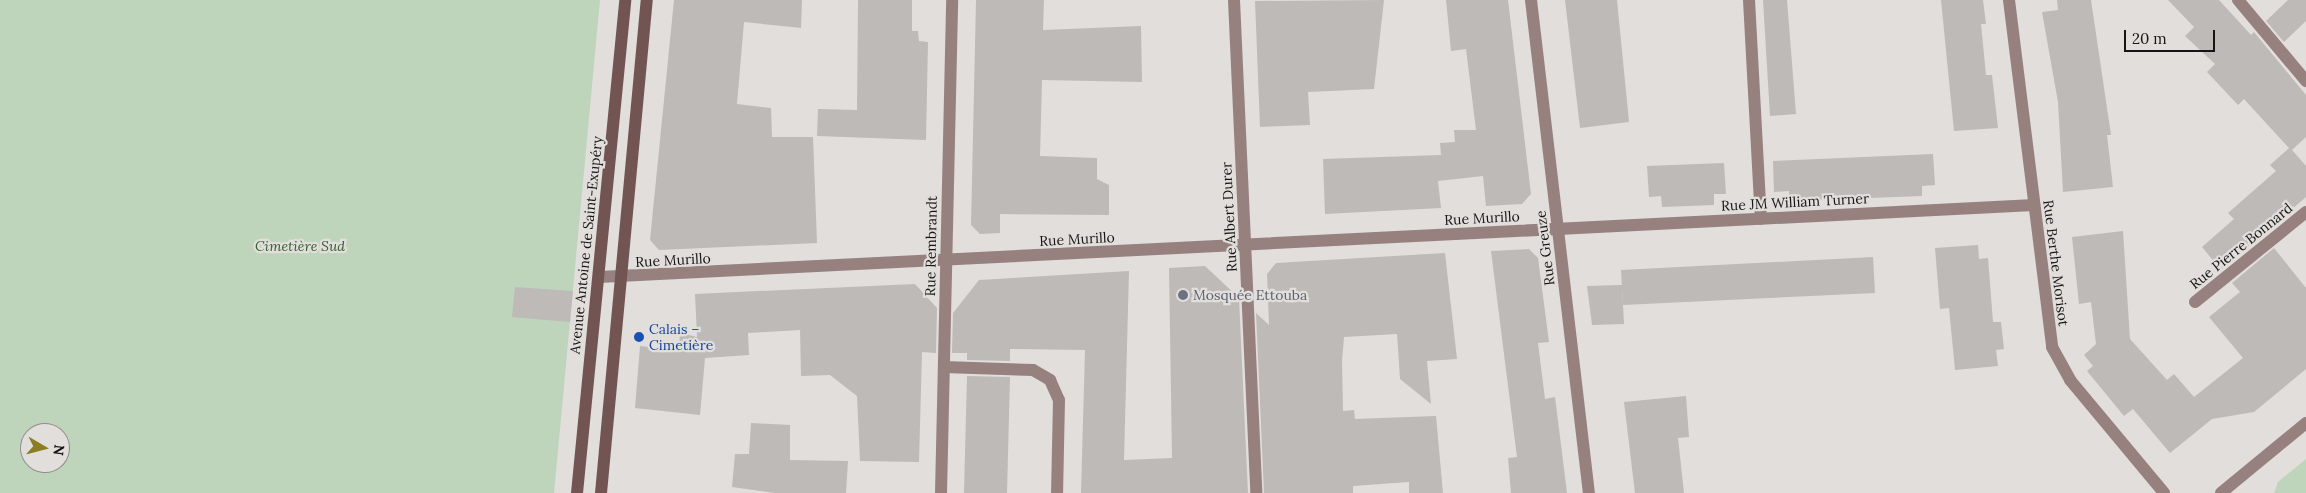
<!DOCTYPE html>
<html>
<head>
<meta charset="utf-8">
<style>
  body { margin:0 }
  #map { position:relative; width:2306px; height:493px; overflow:hidden; background:#e1dedb; font-family:Lora,serif }
  div>[style] { position:absolute }
  .green>* { inset:0; background:#bed4bb }
  .building>* { inset:0; background:#bdbab8 }
  .service>* { height:12px; margin:-6px; padding:0 6px; transform-origin:6px; border-radius:6px; background:#96817f }
  .minor>* { height:12px; margin:-6px; padding:0 6px; transform-origin:6px; border-radius:6px; background:#96817f }
  .secondary>* { height:12px; margin:-6px; padding:0 6px; transform-origin:6px; border-radius:6px; background:#725552 }
  .dots>* { width:14px; height:14px; translate:-50% -50%; box-sizing:border-box; border:2px solid #e1dedb; border-radius:50% }
  span { translate:-50% -50%; white-space:nowrap; text-align:center; line-height:1.15; -webkit-text-stroke:4.5px #e1dedb; paint-order:stroke }
  .street-label { font-size:14px; color:#161514 }
  .park-label { font-size:14px; color:#345f30; font-style:italic }
  .worship-label { font-size:14px; color:#5b616d }
  .left { translate:0 -50%; text-align:left }
  .transit-label { font-size:14px; color:#164399 }
  .north { position:absolute; left:20px; top:423px; width:50px; height:50px; box-sizing:border-box; background:#e1dedb; border:1px solid #908e8b; border-radius:50%; rotate:98deg; font-size:14px; font-weight:700; line-height:20px; text-align:center; color:#161514 }
  .north::after { content:''; display:block; margin:auto; width:18px; height:22px; background:#8b7d23; clip-path:polygon(50% 0,100% 100%,50% 72%,0 100%) }
  .scale { position:absolute; left:2124px; top:30px; width:91px; height:22px; box-sizing:border-box; border:2px solid #161514; border-top:0; padding-left:6px; font-size:15px; line-height:18px; white-space:nowrap; color:#161514; -webkit-text-stroke:4px #e1dedb; paint-order:stroke }
</style>
</head>
<body>
<div id="map">
  <div class="green">
    <div style="clip-path:polygon(evenodd,0 0,600px 0,554px 493px,0 493px,0 0,30px 433px,60px 433px,60px 463px,30px 463px,30px 433px)"></div>
    <div style="clip-path:polygon(2306px 459px,2306px 493px,2274px 493px,2278px 482px)"></div>
  </div>
  <div class="building">
    <div style="clip-path:polygon(674px 0,802px 0,801px 28px,744px 22px,737px 104px,771px 108px,772px 137px,813px 137px,817px 243px,659px 250px,650px 240px)"></div>
    <div style="clip-path:polygon(858px 0,912px 0,912px 31px,918px 31px,919px 41px,928px 42px,926px 140px,817px 136px,818px 109px,857px 110px)"></div>
    <div style="clip-path:polygon(976px 0,1044px 0,1043px 30px,1141px 26px,1142px 82px,1042px 80px,1040px 156px,1097px 158px,1097px 179px,1109px 185px,1109px 215px,1000px 214px,1000px 233px,980px 234px,971px 225px)"></div>
    <div style="clip-path:polygon(1384px 0,1374px 89px,1308px 92px,1310px 125px,1260px 127px,1255px 1px)"></div>
    <div style="clip-path:polygon(1446px 0,1508px 0,1531px 194px,1522px 204px,1486px 206px,1483px 176px,1438px 181px,1441px 208px,1325px 214px,1323px 159px,1441px 155px,1440px 143px,1455px 142px,1454px 130px,1476px 130px,1466px 49px,1451px 51px)"></div>
    <div style="clip-path:polygon(1565px 0,1617px 0,1629px 122px,1580px 128px)"></div>
    <div style="clip-path:polygon(1763px 0,1787px 0,1796px 114px,1770px 116px)"></div>
    <div style="clip-path:polygon(1941px 0,1983px 0,1986px 24px,1981px 24px,1986px 75px,1992px 75px,1998px 128px,1954px 131px)"></div>
    <div style="clip-path:polygon(2057px 0,2091px 0,2111px 135px,2107px 135px,2113px 187px,2063px 192px,2058px 102px,2042px 12px,2058px 10px)"></div>
    <div style="clip-path:polygon(2168px 0,2219px 0,2251px 35px,2254px 32px,2306px 95px,2306px 137px,2292px 150px,2306px 166px,2306px 197px,2221px 270px,2202px 247px,2234px 219px,2228px 213px,2276px 171px,2270px 165px,2289px 148px,2244px 99px,2238px 105px,2207px 72px,2215px 64px,2185px 36px,2194px 27px)"></div>
    <div style="clip-path:polygon(2288px 0,2306px 0,2306px 21px,2284px 42px,2266px 21px)"></div>
    <div style="clip-path:polygon(1933px 154px,1935px 185px,1922px 186px,1922px 196px,1789px 201px,1789px 191px,1774px 192px,1773px 161px)"></div>
    <div style="clip-path:polygon(1724px 163px,1726px 194px,1714px 194px,1714px 205px,1662px 207px,1661px 196px,1649px 197px,1647px 166px)"></div>
    <div style="clip-path:polygon(2123px 231px,2130px 339px,2167px 380px,2174px 374px,2194px 397px,2243px 358px,2209px 317px,2240px 292px,2232px 283px,2274px 248px,2306px 288px,2306px 369px,2254px 412px,2212px 419px,2170px 453px,2133px 409px,2124px 416px,2087px 371px,2093px 366px,2084px 355px,2096px 344px,2091px 302px,2079px 304px,2072px 237px)"></div>
    <div style="clip-path:polygon(1978px 245px,1979px 259px,1988px 258px,1993px 322px,2001px 322px,2004px 349px,1996px 350px,1998px 366px,1955px 370px,1949px 308px,1940px 309px,1935px 248px)"></div>
    <div style="clip-path:polygon(1529px 249px,1538px 258px,1549px 342px,1538px 343px,1545px 399px,1555px 397px,1567px 493px,1511px 493px,1508px 458px,1517px 457px,1491px 251px)"></div>
    <div style="clip-path:polygon(1445px 253px,1457px 359px,1427px 361px,1431px 404px,1400px 379px,1397px 334px,1344px 337px,1342px 361px,1343px 411px,1354px 410px,1355px 419px,1436px 416px,1443px 493px,1409px 493px,1409px 482px,1353px 486px,1353px 493px,1264px 493px,1256px 313px,1269px 325px,1267px 274px,1276px 263px)"></div>
    <div style="clip-path:polygon(1873px 257px,1875px 293px,1623px 305px,1621px 270px)"></div>
    <div style="clip-path:polygon(1205px 266px,1239px 298px,1248px 493px,1081px 493px,1085px 350px,1010px 349px,1010px 361px,967px 360px,967px 353px,952px 353px,953px 313px,979px 280px,1129px 271px,1124px 460px,1172px 458px,1169px 268px)"></div>
    <div style="clip-path:polygon(915px 284px,937px 308px,936px 353px,922px 352px,919px 462px,860px 461px,857px 396px,830px 375px,801px 376px,800px 330px,748px 333px,749px 355px,705px 358px,700px 415px,635px 408px,640px 346px,679px 350px,680px 333px,697px 337px,695px 294px)"></div>
    <div style="clip-path:polygon(1622px 285px,1624px 324px,1592px 325px,1587px 286px)"></div>
    <div style="clip-path:polygon(515px 287px,573px 291px,570px 322px,512px 317px)"></div>
    <div style="clip-path:polygon(967px 376px,1010px 377px,1007px 493px,964px 493px)"></div>
    <div style="clip-path:polygon(1686px 396px,1689px 437px,1678px 438px,1684px 493px,1635px 493px,1624px 402px)"></div>
    <div style="clip-path:polygon(751px 423px,790px 425px,790px 460px,848px 461px,846px 493px,775px 493px,732px 487px,735px 454px,749px 454px)"></div>
  </div>
  <div class="service">
    <div style="left:1749px;top:0;width:219px;rotate:86.9deg"></div>
  </div>
  <div class="minor">
    <div style="left:1234px;top:0;width:493px;rotate:87.4deg"></div>
    <div style="left:1531px;top:0;width:496px;rotate:83.3deg"></div>
    <div style="left:2009px;top:0;width:350px;rotate:82.9deg"></div>
    <div style="left:2052px;top:347px;width:38px;rotate:61deg"></div>
    <div style="left:2070px;top:380px;width:147px;rotate:50.2deg"></div>
    <div style="left:2238px;top:0;width:106px;rotate:50deg"></div>
    <div style="left:599px;top:277px;width:1437px;rotate:-2.87deg"></div>
    <div style="left:2195px;top:302px;width:143px;rotate:-39deg"></div>
    <div style="left:944px;top:367px;width:89px;rotate:1.9deg"></div>
    <div style="left:1033px;top:370px;width:20px;rotate:30deg"></div>
    <div style="left:1050px;top:380px;width:22px;rotate:66deg"></div>
    <div style="left:1059px;top:400px;width:93px;rotate:91.2deg"></div>
    <div style="left:941px;top:493px;width:493px;rotate:-88.7deg"></div>
    <div style="left:2221px;top:493px;width:110px;rotate:-39.5deg"></div>
  </div>
  <div class="secondary">
    <div style="left:577px;top:493px;width:495px;rotate:-84.4deg"></div>
    <div style="left:601px;top:493px;width:495px;rotate:-84.7deg"></div>
  </div>
  <div class="dots">
    <div style="left:1183px;top:295px;background:#6b7280"></div>
    <div style="left:639px;top:337px;background:#1a4fb4"></div>
  </div>
  <div class="street-label">
    <span style="left:1795px;top:202px;rotate:-3deg">Rue JM William Turner</span>
    <span style="left:1229px;top:217px;rotate:-93deg">Rue Albert Durer</span>
    <span style="left:1482px;top:218px;rotate:-3deg">Rue Murillo</span>
    <span style="left:1077px;top:239px;rotate:-3deg">Rue Murillo</span>
    <span style="left:586px;top:245px;rotate:-84deg">Avenue Antoine de Saint-Exupéry</span>
    <span style="left:931px;top:246px;rotate:-89deg">Rue Rembrandt</span>
    <span style="left:2241px;top:246px;rotate:-39deg">Rue Pierre Bonnard</span>
    <span style="left:1545px;top:248px;rotate:-97deg">Rue Greuze</span>
    <span style="left:673px;top:260px;rotate:-3deg">Rue Murillo</span>
    <span style="left:2056px;top:263px;rotate:83deg">Rue Berthe Morisot</span>
  </div>
  <div class="park-label">
    <span style="left:300px;top:246px">Cimetière Sud</span>
  </div>
  <div class="worship-label">
    <span class="left" style="left:1193px;top:295px">Mosquée Ettouba</span>
  </div>
  <div class="transit-label">
    <span class="left" style="left:649px;top:337px">Calais –<br>Cimetière</span>
  </div>
  <div class="north">N</div>
  <div class="scale">20 m</div>
</div>
</body>
</html>
